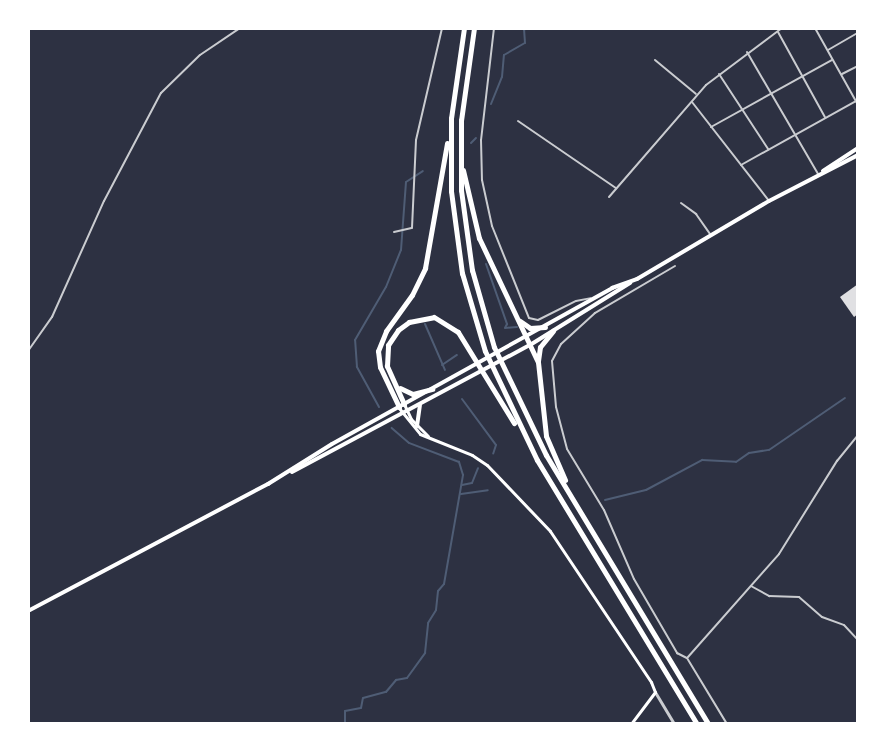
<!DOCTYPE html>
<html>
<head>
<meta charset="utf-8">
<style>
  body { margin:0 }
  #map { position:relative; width:886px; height:752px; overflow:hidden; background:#2d3142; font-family:"Noto Serif",serif }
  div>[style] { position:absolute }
  .stream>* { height:2px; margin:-1px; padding:0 1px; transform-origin:1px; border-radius:1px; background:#4f5d75 }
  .building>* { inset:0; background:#e0e0e3 }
  .minor>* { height:2px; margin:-1px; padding:0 1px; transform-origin:1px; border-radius:1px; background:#caccd0 }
  .tertiary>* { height:3px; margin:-1.5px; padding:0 1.5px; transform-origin:1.5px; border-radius:1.5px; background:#caccd0 }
  .secondary>* { height:3px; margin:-1.5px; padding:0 1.5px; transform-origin:1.5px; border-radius:1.5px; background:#fff }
  .primary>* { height:4px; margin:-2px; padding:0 2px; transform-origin:2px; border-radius:2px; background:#fff }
  .motorway>* { height:5px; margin:-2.5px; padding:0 2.5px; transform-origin:2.5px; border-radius:2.5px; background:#fff }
  span { translate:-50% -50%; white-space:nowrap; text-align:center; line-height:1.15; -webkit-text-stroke:8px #fff; paint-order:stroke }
  .frame { position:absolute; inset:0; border:30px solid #fff; pointer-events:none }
</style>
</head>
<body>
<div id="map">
  <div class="stream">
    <div style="left:531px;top:28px;width:11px"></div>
    <div style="left:491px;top:104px;width:29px;rotate:-68deg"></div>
    <div style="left:502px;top:77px;width:22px;rotate:-85deg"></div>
    <div style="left:504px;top:55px;width:24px;rotate:-30deg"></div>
    <div style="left:525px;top:43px;width:13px;rotate:-94deg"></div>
    <div style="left:524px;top:30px;width:4px;rotate:-34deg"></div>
    <div style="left:471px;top:143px;width:7px;rotate:-45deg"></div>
    <div style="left:486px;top:264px;width:64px;rotate:70.7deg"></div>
    <div style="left:507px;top:324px;width:4px;rotate:117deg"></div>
    <div style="left:505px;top:328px;width:12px;rotate:-5deg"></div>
    <div style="left:425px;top:324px;width:50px;rotate:66.5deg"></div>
    <div style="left:442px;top:365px;width:18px;rotate:-34deg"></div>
    <div style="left:462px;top:399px;width:57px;rotate:53.5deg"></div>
    <div style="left:496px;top:445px;width:9px;rotate:108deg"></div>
    <div style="left:379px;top:407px;width:46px;rotate:-118.8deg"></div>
    <div style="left:357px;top:367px;width:27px;rotate:-94deg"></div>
    <div style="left:355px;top:340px;width:61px;rotate:-59.7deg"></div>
    <div style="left:386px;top:287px;width:40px;rotate:-68deg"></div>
    <div style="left:401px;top:250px;width:68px;rotate:-85.8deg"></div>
    <div style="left:406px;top:182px;width:20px;rotate:-33deg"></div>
    <div style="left:462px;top:485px;width:10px;rotate:-11deg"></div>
    <div style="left:472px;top:483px;width:16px;rotate:-68deg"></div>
    <div style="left:461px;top:494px;width:27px;rotate:-8deg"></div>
    <div style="left:605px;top:500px;width:42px;rotate:-13.7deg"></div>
    <div style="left:646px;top:490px;width:64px;rotate:-28.2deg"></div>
    <div style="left:702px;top:460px;width:34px;rotate:3deg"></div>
    <div style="left:736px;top:462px;width:16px;rotate:-35deg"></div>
    <div style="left:749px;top:453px;width:20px;rotate:-9deg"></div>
    <div style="left:769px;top:450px;width:92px;rotate:-34.4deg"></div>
    <div style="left:345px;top:724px;width:13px;rotate:-90deg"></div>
    <div style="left:345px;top:711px;width:16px;rotate:-11deg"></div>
    <div style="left:361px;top:708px;width:10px;rotate:-79deg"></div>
    <div style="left:363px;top:698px;width:24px;rotate:-15deg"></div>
    <div style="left:386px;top:692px;width:16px;rotate:-50deg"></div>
    <div style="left:396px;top:680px;width:11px;rotate:-10deg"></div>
    <div style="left:407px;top:678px;width:31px;rotate:-54deg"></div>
    <div style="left:425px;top:653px;width:30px;rotate:-84deg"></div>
    <div style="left:428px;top:623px;width:15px;rotate:-58deg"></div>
    <div style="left:436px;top:610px;width:19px;rotate:-84deg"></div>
    <div style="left:438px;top:591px;width:9px;rotate:-49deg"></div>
    <div style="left:444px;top:584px;width:111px;rotate:-80.1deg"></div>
    <div style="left:463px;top:475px;width:14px;rotate:-107deg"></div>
    <div style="left:459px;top:462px;width:53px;rotate:-159.2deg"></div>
    <div style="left:409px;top:443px;width:23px;rotate:-139deg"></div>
  </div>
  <div class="building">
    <div style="clip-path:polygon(858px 284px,858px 314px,854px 317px,840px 297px)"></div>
  </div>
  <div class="minor">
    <div style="left:494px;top:28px;width:113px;rotate:96.6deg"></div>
    <div style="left:481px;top:140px;width:40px;rotate:88.6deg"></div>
    <div style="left:482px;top:180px;width:47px;rotate:77.7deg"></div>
    <div style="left:492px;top:226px;width:99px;rotate:68.1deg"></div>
    <div style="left:529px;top:318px;width:9px;rotate:13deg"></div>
    <div style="left:538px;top:320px;width:42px;rotate:-26.6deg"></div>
    <div style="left:576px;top:301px;width:15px;rotate:-11deg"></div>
    <div style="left:815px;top:28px;width:88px;rotate:60.8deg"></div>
    <div style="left:778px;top:32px;width:97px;rotate:61.1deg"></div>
    <div style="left:828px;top:50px;width:34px;rotate:-30deg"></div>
    <div style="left:747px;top:52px;width:141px;rotate:59.8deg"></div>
    <div style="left:655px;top:60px;width:53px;rotate:39.7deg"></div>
    <div style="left:719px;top:74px;width:90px;rotate:56.8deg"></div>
    <div style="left:842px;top:74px;width:18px;rotate:-27deg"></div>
    <div style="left:692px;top:102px;width:125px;rotate:52.1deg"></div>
    <div style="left:518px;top:121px;width:119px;rotate:34.4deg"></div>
    <div style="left:711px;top:127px;width:138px;rotate:-29deg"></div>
    <div style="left:741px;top:165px;width:134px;rotate:-29.1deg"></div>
    <div style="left:609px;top:197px;width:148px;rotate:-49.1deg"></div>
    <div style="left:706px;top:85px;width:95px;rotate:-36.9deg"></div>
    <div style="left:681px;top:203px;width:19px;rotate:36deg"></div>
    <div style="left:696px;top:214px;width:24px;rotate:55deg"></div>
    <div style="left:394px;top:232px;width:18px;rotate:-13deg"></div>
    <div style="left:412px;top:228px;width:88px;rotate:-87.4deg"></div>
    <div style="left:416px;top:140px;width:115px;rotate:-76.9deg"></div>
    <div style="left:675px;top:266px;width:93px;rotate:149.6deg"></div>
    <div style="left:595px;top:313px;width:46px;rotate:137.6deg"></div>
    <div style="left:561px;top:344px;width:19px;rotate:118deg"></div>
    <div style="left:552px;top:361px;width:46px;rotate:85deg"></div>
    <div style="left:556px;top:407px;width:43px;rotate:75.3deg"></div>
    <div style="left:567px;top:449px;width:71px;rotate:58.8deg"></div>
    <div style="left:604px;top:510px;width:75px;rotate:66.5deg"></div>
    <div style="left:634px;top:579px;width:86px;rotate:59.8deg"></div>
    <div style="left:677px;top:653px;width:11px;rotate:27deg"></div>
    <div style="left:687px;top:658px;width:77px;rotate:58.8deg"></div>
    <div style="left:28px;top:351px;width:42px;rotate:-54.8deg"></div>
    <div style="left:52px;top:317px;width:127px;rotate:-65.9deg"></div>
    <div style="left:104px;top:201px;width:122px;rotate:-62.2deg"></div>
    <div style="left:161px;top:93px;width:54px;rotate:-44.3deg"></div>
    <div style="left:200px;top:55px;width:48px;rotate:-34deg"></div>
    <div style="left:751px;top:586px;width:21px;rotate:29deg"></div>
    <div style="left:769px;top:596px;width:30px;rotate:2deg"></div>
    <div style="left:799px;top:597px;width:30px;rotate:41deg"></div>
    <div style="left:822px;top:617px;width:23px;rotate:20deg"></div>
    <div style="left:844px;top:625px;width:21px;rotate:47deg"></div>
    <div style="left:688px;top:657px;width:137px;rotate:-48.5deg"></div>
    <div style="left:779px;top:554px;width:110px;rotate:-58.1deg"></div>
    <div style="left:837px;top:461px;width:33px;rotate:-51deg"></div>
  </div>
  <div class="tertiary">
    <div style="left:655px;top:692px;width:37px;rotate:59deg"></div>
  </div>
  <div class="secondary">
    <div style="left:404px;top:404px;width:17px;rotate:65deg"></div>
    <div style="left:411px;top:419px;width:24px;rotate:45deg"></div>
    <div style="left:399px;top:408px;width:33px;rotate:51deg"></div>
    <div style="left:420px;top:434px;width:56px;rotate:22deg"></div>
    <div style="left:472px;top:455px;width:18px;rotate:34deg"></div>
    <div style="left:487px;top:465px;width:91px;rotate:46.3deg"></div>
    <div style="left:550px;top:531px;width:182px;rotate:56.2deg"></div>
    <div style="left:651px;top:682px;width:11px;rotate:68deg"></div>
    <div style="left:655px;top:692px;width:40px;rotate:127deg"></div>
  </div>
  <div class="primary">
    <div style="left:823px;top:171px;width:42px;rotate:-33.3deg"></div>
    <div style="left:637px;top:279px;width:153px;rotate:-30.6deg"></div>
    <div style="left:769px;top:201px;width:100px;rotate:-27.3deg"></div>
    <div style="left:417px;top:426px;width:21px;rotate:-82deg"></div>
    <div style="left:292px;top:472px;width:270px;rotate:-28.1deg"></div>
    <div style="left:530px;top:345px;width:118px;rotate:-31.8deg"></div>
    <div style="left:28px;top:611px;width:272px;rotate:-27.9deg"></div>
    <div style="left:268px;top:484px;width:75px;rotate:-32deg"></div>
    <div style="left:332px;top:444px;width:321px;rotate:-29.1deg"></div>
    <div style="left:612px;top:288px;width:27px;rotate:-20deg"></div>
  </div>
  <div class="motorway">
    <div style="left:464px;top:28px;width:91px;rotate:98.2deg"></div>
    <div style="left:451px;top:118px;width:73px;rotate:90deg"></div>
    <div style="left:451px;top:191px;width:83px;rotate:82.4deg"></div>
    <div style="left:462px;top:273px;width:81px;rotate:73.6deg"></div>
    <div style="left:485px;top:351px;width:121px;rotate:64.5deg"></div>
    <div style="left:537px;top:460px;width:309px;rotate:58.8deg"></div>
    <div style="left:474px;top:28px;width:93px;rotate:98deg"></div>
    <div style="left:461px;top:120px;width:70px;rotate:90deg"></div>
    <div style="left:461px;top:190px;width:81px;rotate:82.2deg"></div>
    <div style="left:472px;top:270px;width:80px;rotate:74.1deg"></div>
    <div style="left:494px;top:347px;width:120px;rotate:64.3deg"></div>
    <div style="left:546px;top:455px;width:314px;rotate:58.9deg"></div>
    <div style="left:463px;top:170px;width:70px;rotate:76.8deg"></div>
    <div style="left:479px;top:238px;width:137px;rotate:64.6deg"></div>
    <div style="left:538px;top:362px;width:74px;rotate:83.8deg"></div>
    <div style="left:546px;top:436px;width:48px;rotate:66.6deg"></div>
    <div style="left:520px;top:321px;width:12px;rotate:35deg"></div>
    <div style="left:530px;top:328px;width:15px;rotate:-4deg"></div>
    <div style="left:538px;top:361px;width:14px;rotate:-82deg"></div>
    <div style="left:540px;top:347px;width:21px;rotate:-51deg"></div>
    <div style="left:400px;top:388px;width:14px;rotate:25deg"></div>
    <div style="left:413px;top:394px;width:20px;rotate:-15deg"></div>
    <div style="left:404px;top:404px;width:42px;rotate:-114.1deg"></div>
    <div style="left:387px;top:366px;width:21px;rotate:-87deg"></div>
    <div style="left:388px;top:345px;width:18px;rotate:-56deg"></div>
    <div style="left:398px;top:330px;width:14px;rotate:-36deg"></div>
    <div style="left:409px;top:322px;width:25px;rotate:-11deg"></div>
    <div style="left:434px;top:317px;width:28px;rotate:32deg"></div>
    <div style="left:458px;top:332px;width:107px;rotate:58.4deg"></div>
    <div style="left:399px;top:407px;width:44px;rotate:-115.4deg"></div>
    <div style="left:380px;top:367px;width:16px;rotate:-97deg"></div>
    <div style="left:378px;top:351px;width:22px;rotate:-68deg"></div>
    <div style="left:386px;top:331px;width:44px;rotate:-54.2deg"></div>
    <div style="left:412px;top:295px;width:30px;rotate:-64deg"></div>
    <div style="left:425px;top:268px;width:127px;rotate:-80deg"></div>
  </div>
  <div class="frame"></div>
</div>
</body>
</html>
